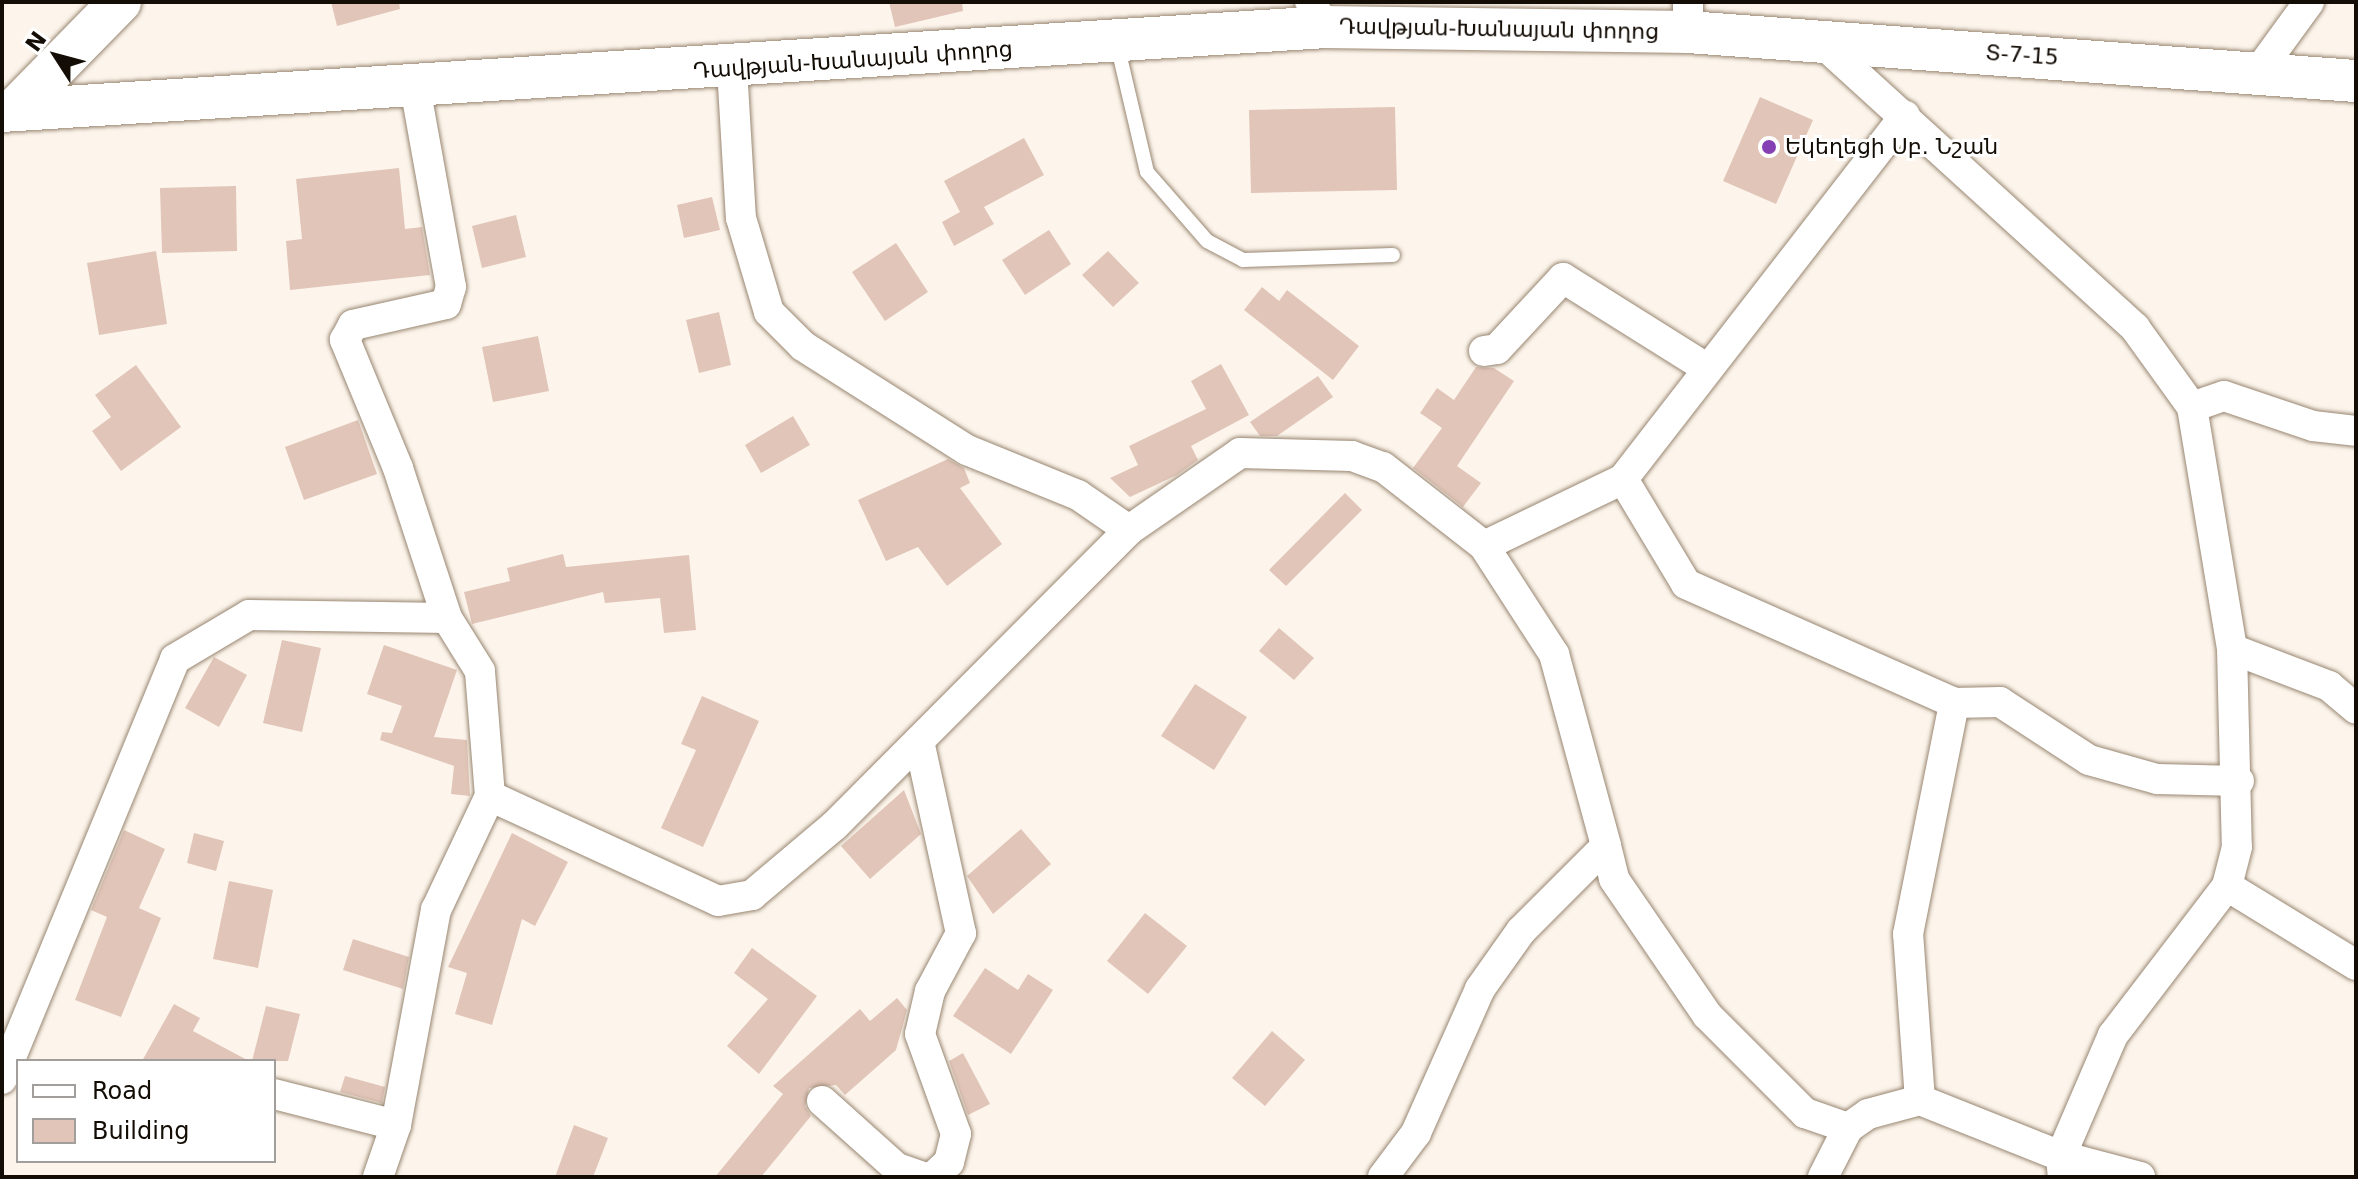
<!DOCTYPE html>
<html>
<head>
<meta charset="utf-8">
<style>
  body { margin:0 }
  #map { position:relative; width:2358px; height:1179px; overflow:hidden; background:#fdf5ec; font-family:"DejaVu Sans","Noto Sans Armenian",sans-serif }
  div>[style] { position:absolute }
  .building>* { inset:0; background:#e1c5b8 }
  .roads { filter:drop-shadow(0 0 2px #988671) drop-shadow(0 0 2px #988671) }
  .lane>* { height:14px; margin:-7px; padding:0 7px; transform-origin:7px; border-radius:7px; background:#fff }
  .street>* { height:30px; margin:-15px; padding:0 15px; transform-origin:15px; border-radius:15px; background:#fff }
  .secondary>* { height:42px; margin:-21px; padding:0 21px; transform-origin:21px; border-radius:21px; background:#fff }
  .dots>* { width:22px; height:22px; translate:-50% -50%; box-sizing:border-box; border:4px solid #fff; border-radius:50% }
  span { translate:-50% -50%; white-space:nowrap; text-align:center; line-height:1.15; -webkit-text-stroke:6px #fff; paint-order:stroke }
  .street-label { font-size:22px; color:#140d06 }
  .poi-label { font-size:22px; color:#140d06 }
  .left { translate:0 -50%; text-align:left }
  .frame { position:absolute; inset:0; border:4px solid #140d06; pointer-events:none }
  .legend { position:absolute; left:16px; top:1059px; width:260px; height:104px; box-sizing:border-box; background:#fff; border:2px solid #a19e9b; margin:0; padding:10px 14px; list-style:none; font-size:24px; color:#140d06 }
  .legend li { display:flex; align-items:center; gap:16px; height:40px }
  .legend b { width:40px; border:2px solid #a19e9b }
  .north { position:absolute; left:16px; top:16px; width:80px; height:80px; -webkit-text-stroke:6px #fff; paint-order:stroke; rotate:306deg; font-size:22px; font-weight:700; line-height:32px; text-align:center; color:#140d06 }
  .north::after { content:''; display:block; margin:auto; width:28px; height:36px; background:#140d06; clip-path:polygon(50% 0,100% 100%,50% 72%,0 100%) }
</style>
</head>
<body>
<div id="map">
  <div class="building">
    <div style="clip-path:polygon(331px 2px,399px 2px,400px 9px,337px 26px)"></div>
    <div style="clip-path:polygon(889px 2px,962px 2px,963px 11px,895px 27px)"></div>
    <div style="clip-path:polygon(1760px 97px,1813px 120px,1776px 204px,1723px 181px)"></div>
    <div style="clip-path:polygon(1395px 107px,1397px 190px,1251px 193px,1249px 110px)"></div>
    <div style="clip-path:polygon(1024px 138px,1044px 175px,984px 207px,994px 224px,954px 246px,942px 222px,960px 212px,944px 181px)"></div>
    <div style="clip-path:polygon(399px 168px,405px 229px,422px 227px,430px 275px,290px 290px,286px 241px,302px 239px,296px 179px)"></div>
    <div style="clip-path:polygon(236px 186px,237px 251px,162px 253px,160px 188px)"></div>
    <div style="clip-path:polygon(712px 197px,720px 230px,684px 238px,677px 205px)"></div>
    <div style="clip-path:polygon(516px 215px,526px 257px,482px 268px,472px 226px)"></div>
    <div style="clip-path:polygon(1049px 230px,1071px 264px,1025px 295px,1002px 260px)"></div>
    <div style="clip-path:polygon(896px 243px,928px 292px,885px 321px,852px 272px)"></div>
    <div style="clip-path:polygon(156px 251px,167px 324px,99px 335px,87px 263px)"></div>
    <div style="clip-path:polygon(1108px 251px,1139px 283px,1113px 307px,1082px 275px)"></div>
    <div style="clip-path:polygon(1262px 287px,1279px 301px,1287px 290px,1359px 346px,1333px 380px,1244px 310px)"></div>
    <div style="clip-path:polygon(719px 312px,731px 365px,699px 373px,686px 320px)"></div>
    <div style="clip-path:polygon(538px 336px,549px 391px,493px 402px,482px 347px)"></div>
    <div style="clip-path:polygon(1221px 364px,1249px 415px,1191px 446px,1198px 460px,1177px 475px,1130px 497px,1110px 478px,1138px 465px,1129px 446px,1206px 409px,1191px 381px)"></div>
    <div style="clip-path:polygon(136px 365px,181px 427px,121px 471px,92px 431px,111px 417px,95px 395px)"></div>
    <div style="clip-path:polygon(1476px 367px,1494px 368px,1514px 381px,1457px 466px,1481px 483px,1463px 507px,1413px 468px,1442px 428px,1420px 413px,1437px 388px,1454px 400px)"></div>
    <div style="clip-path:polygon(1318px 376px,1333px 397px,1277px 436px,1260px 436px,1250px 422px)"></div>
    <div style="clip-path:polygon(793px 416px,810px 445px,761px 473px,745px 445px)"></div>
    <div style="clip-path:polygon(358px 420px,377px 474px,304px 500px,285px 447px)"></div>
    <div style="clip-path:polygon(948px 459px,964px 468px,970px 483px,960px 488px,1002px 544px,947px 586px,918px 547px,886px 561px,858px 500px)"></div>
    <div style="clip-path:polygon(1345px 493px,1362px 510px,1286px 586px,1269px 570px)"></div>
    <div style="clip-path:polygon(563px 554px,566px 567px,689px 555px,696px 630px,664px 633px,660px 598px,605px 603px,603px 592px,472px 624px,464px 592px,510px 581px,507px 568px)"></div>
    <div style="clip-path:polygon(1279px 628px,1314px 658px,1294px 680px,1259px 651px)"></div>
    <div style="clip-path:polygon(282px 640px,321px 648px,302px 732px,263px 723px)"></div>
    <div style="clip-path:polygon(384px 645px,457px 670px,434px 737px,467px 740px,470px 796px,451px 794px,454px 766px,380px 740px,382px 732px,392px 733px,402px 706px,367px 694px)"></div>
    <div style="clip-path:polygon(214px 657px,247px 675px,219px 727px,185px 708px)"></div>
    <div style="clip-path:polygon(1195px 684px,1247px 717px,1214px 770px,1161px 736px)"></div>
    <div style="clip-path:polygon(702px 696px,759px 721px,703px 847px,661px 828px,696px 750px,681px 744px)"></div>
    <div style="clip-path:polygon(904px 790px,921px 834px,870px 879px,841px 846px)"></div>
    <div style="clip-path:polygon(1021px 829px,1051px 864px,993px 914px,967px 876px)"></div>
    <div style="clip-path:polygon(124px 830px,165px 849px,139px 908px,161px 918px,121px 1017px,75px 1000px,107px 917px,91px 910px)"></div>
    <div style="clip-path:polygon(194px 833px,224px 841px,216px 871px,187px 863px)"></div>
    <div style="clip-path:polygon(512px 833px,568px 862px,535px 926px,522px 919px,492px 1025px,455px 1014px,467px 973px,448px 967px)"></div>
    <div style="clip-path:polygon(229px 881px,273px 890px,258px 968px,213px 959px)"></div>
    <div style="clip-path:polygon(1145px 913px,1187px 946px,1148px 994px,1107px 961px)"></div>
    <div style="clip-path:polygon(353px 939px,409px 957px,403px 989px,343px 970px)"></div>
    <div style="clip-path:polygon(752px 948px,817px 996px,759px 1074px,727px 1046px,768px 999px,734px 973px)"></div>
    <div style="clip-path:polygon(985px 968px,1018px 990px,1028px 974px,1053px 990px,1011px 1054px,953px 1016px)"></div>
    <div style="clip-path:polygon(897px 998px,907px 1010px,896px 1050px,845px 1095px,836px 1085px,809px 1088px,805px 1106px,811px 1116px,761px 1177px,715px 1177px,783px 1094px,773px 1086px,860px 1009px,870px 1021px)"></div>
    <div style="clip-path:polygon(174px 1004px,200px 1018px,193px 1031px,249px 1061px,142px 1061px)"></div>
    <div style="clip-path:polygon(266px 1006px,300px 1014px,288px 1061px,252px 1061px)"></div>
    <div style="clip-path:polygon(1272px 1031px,1305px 1060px,1265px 1106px,1232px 1078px)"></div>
    <div style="clip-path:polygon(963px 1053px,990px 1104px,968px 1115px,949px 1061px)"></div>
    <div style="clip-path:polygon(345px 1076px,385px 1087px,382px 1103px,340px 1092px)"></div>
    <div style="clip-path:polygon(574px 1125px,608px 1138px,593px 1177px,555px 1177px)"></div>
  </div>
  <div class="roads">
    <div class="lane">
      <div style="left:1117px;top:44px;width:131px;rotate:76.8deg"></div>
      <div style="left:1147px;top:172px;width:91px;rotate:49deg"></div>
      <div style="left:1207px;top:241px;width:41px;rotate:27.8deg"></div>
      <div style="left:1243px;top:260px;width:150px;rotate:-1.9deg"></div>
    </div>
    <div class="street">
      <div style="left:1310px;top:2px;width:30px;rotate:57deg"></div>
      <div style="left:1688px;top:32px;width:30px;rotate:-90deg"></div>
      <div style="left:1820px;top:41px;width:426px;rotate:42.3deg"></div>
      <div style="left:2135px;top:328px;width:97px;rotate:54.2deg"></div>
      <div style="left:2192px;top:407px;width:245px;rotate:80.6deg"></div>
      <div style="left:2232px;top:649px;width:198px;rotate:88.6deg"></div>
      <div style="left:2237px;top:847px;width:40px;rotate:104.4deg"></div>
      <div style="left:2227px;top:886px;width:188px;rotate:127.4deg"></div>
      <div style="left:2113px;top:1035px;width:132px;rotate:113.3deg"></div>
      <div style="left:2061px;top:1156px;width:21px;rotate:85deg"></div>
      <div style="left:732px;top:68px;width:150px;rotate:86.6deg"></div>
      <div style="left:741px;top:218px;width:98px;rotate:73.4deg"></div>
      <div style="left:769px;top:312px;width:48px;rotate:45deg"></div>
      <div style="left:803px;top:346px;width:194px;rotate:32.4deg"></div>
      <div style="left:967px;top:450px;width:120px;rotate:22.1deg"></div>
      <div style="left:1078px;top:495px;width:62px;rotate:34.5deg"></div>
      <div style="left:2258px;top:72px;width:87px;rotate:-53.9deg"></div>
      <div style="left:1484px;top:351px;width:13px;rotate:-9deg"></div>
      <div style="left:1497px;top:349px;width:97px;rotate:-47.1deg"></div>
      <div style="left:1563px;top:278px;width:171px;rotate:32.1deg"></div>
      <div style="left:2192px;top:407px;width:34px;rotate:-19deg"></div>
      <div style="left:2224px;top:396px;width:94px;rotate:18.6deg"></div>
      <div style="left:2313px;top:426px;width:43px;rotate:6.6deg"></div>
      <div style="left:1623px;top:479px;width:122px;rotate:59deg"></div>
      <div style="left:1686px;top:584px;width:293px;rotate:23.9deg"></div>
      <div style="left:1954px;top:703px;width:46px;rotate:-1.2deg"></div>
      <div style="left:2000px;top:702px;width:106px;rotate:33.1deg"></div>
      <div style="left:2089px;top:760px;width:71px;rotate:15.6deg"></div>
      <div style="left:2157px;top:779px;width:82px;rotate:1.4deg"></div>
      <div style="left:1484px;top:546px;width:154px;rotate:-25.7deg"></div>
      <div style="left:1623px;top:479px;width:460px;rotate:-52.2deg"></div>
      <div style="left:2232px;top:649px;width:104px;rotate:20.9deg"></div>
      <div style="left:2329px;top:686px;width:35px;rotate:40deg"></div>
      <div style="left:919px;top:741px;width:197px;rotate:77.7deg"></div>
      <div style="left:961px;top:933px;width:66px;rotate:118.1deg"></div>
      <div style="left:930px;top:991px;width:44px;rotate:103.1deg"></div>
      <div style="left:920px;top:1034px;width:106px;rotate:70.2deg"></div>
      <div style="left:956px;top:1134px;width:29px;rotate:104deg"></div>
      <div style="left:949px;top:1162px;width:22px;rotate:137deg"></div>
      <div style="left:490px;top:796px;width:251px;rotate:24.7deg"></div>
      <div style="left:718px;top:901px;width:35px;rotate:-10deg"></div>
      <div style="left:752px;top:895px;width:107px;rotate:-40.1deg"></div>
      <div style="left:834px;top:826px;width:418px;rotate:-45.1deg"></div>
      <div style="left:1129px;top:530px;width:135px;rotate:-34.7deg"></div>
      <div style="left:1240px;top:453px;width:112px;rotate:1.5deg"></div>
      <div style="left:1352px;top:456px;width:33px;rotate:20deg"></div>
      <div style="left:1383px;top:467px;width:128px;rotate:38deg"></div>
      <div style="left:1484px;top:546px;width:129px;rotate:57.1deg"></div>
      <div style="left:1554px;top:654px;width:199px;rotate:74.8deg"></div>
      <div style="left:1606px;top:846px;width:120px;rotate:135deg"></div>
      <div style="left:1521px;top:931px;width:71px;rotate:125.3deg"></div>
      <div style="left:1480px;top:989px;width:158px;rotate:114deg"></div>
      <div style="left:1416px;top:1133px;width:55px;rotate:126.9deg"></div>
      <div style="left:1606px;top:846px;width:34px;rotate:76deg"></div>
      <div style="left:1614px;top:879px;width:165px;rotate:55.6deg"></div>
      <div style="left:1707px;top:1015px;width:139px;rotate:45deg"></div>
      <div style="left:1805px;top:1113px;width:46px;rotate:19.2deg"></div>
      <div style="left:1848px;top:1128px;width:24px;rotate:-35deg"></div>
      <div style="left:1868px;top:1114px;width:54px;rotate:-15.1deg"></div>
      <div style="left:1920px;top:1100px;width:152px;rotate:21.7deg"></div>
      <div style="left:2061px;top:1156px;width:82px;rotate:14.9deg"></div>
      <div style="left:2227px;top:886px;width:151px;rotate:31.5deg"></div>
      <div style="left:2px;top:1079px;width:454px;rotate:-67.6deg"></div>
      <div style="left:175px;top:659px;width:86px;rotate:-30.7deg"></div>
      <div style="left:249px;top:615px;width:198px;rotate:0.9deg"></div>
      <div style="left:274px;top:1094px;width:126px;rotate:14.3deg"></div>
      <div style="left:1920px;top:1100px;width:166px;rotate:-94.1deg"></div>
      <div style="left:1908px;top:934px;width:236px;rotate:-78.7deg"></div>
      <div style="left:822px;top:1101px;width:101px;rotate:41.8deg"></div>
      <div style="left:897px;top:1168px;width:28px;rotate:19deg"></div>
      <div style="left:378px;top:1177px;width:55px;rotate:-70.9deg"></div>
      <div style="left:396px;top:1125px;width:219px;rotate:-79.5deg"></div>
      <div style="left:436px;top:910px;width:126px;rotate:-64.7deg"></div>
      <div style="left:490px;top:796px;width:125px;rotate:-94.6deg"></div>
      <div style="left:480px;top:671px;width:62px;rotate:-121.9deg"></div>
      <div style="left:447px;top:618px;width:158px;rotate:-108.1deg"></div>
      <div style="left:398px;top:468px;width:139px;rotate:-112.5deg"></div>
      <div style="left:345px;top:340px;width:17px;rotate:-62deg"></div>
      <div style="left:353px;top:325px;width:95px;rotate:-12.7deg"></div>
      <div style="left:446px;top:304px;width:18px;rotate:-74deg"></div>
      <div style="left:451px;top:287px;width:204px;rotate:-100.2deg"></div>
      <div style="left:1823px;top:1177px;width:55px;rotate:-63deg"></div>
    </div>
    <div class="secondary">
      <div style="left:18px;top:106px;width:146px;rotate:-45.6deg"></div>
      <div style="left:2px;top:111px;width:1327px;rotate:-3.63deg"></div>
      <div style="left:1326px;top:27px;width:362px;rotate:0.8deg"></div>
      <div style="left:1688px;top:32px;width:670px;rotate:4.2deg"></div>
    </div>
  </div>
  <div class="dots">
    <div style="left:1769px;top:147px;background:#8540b4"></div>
  </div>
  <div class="street-label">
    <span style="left:1499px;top:29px;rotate:1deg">Դավթյան-Խանայան փողոց</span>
    <span style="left:2022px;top:55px;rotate:4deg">Տ-7-15</span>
    <span style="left:853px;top:60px;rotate:-4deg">Դավթյան-Խանայան փողոց</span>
  </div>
  <div class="poi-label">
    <span class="left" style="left:1785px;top:147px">Եկեղեցի Սբ. Նշան</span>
  </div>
  <div class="frame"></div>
  <ul class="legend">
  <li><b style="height:10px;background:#fff"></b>Road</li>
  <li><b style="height:22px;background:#e1c5b8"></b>Building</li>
  </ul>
  <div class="north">N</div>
</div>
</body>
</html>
